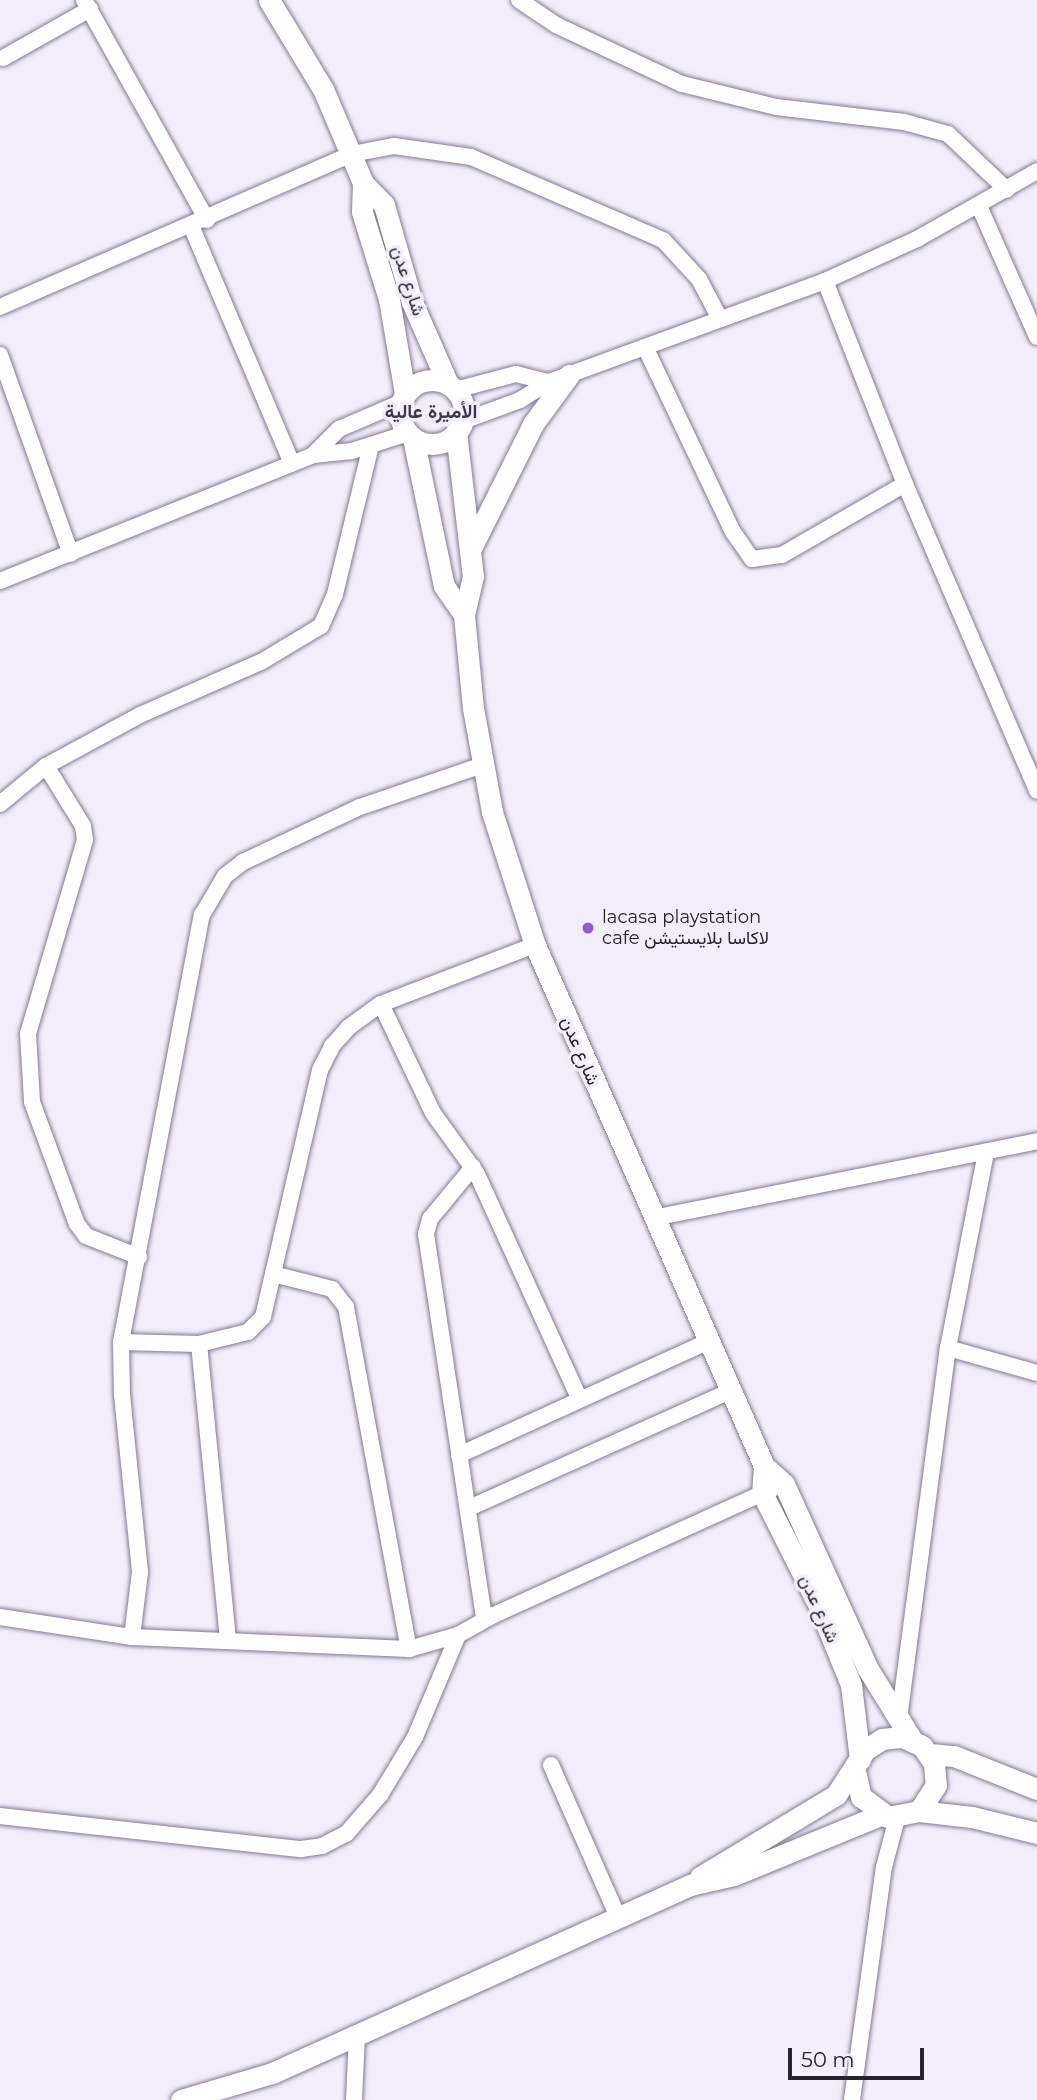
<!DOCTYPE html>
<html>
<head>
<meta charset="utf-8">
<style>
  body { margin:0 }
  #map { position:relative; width:1037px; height:2100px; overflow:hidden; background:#f3eefb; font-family:Montserrat,Vazirmatn,sans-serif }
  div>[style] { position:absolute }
  .roads { filter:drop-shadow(0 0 2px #847995) drop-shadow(0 0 2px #847995) }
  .street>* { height:16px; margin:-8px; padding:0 8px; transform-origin:8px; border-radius:8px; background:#fff }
  .secondary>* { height:21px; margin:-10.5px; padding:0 10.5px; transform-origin:10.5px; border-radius:10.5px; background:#fff }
  .secondary>.ring { margin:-10.5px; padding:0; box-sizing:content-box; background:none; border:21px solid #fff; border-radius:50% }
  .dots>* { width:19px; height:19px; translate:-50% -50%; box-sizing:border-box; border:4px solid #f3eefb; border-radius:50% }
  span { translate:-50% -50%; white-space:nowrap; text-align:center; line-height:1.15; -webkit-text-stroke:7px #f3eefb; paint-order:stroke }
  .street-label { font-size:18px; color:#26212c }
  .poi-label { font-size:18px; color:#26212c }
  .left { translate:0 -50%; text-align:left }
  .neighbourhood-label { font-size:19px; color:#40364f; font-weight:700 }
  .scale { position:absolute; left:788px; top:2048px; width:136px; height:32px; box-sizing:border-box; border:4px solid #26212c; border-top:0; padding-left:9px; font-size:21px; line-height:24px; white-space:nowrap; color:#26212c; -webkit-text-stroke:5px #f3eefb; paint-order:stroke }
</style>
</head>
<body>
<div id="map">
  <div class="roads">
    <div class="street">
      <div style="left:84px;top:0;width:252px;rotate:60.8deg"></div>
      <div style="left:519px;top:0;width:45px;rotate:34deg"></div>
      <div style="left:556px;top:25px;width:139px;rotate:25.1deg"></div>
      <div style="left:682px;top:84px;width:97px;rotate:13.7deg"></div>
      <div style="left:776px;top:107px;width:129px;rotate:6.7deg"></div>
      <div style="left:904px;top:122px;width:46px;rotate:15.3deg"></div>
      <div style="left:948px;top:134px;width:81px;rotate:43.5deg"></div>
      <div style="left:3px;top:58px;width:100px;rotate:-29.4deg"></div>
      <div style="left:979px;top:206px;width:143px;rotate:66.1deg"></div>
      <div style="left:192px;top:228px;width:256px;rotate:67deg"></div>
      <div style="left:825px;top:281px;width:218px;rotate:68.5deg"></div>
      <div style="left:905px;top:484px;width:334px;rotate:66.7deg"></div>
      <div style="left:0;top:307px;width:384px;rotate:-23.5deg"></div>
      <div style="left:352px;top:154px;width:43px;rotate:-10.8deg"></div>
      <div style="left:394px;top:146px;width:78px;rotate:8.1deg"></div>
      <div style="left:471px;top:157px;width:209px;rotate:23.4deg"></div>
      <div style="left:663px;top:240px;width:53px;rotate:47.3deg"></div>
      <div style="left:699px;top:279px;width:45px;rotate:62.3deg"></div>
      <div style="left:646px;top:349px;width:203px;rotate:64.6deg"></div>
      <div style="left:733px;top:532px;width:33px;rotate:55deg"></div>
      <div style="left:752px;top:559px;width:30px;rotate:-8deg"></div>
      <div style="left:782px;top:555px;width:142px;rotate:-30deg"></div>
      <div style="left:0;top:355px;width:211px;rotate:70.4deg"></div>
      <div style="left:455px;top:390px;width:63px;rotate:-14.7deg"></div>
      <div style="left:516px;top:374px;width:34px;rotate:14deg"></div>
      <div style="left:463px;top:421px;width:61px;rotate:-20.2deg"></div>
      <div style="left:520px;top:400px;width:34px;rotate:-32deg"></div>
      <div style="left:549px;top:382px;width:294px;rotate:-20.1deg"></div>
      <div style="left:825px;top:281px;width:101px;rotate:-24.5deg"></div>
      <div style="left:917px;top:239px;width:138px;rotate:-29.5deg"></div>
      <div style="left:313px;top:455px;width:37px;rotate:-45deg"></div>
      <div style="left:339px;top:429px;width:69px;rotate:-23.2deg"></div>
      <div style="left:0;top:581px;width:337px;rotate:-21.9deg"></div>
      <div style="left:313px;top:455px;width:39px;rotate:-6deg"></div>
      <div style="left:352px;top:451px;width:59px;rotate:-17.8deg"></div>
      <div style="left:46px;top:766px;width:70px;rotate:58.3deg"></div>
      <div style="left:83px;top:826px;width:14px;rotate:82deg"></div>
      <div style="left:85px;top:840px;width:202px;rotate:106.4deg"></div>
      <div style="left:28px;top:1034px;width:68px;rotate:86.6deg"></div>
      <div style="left:32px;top:1102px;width:130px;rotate:69.8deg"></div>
      <div style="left:77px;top:1224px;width:15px;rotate:53deg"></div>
      <div style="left:86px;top:1236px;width:57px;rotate:21.6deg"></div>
      <div style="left:0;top:804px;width:60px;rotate:-39.6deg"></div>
      <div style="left:46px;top:766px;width:107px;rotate:-28.5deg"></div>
      <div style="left:140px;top:715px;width:132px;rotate:-23.7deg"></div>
      <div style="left:261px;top:662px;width:70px;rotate:-31deg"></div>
      <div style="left:321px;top:626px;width:35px;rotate:-66deg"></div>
      <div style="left:335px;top:594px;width:153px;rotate:-76.4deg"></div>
      <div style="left:381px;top:1004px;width:121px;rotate:64.5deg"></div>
      <div style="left:433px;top:1113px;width:75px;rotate:54.2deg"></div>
      <div style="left:477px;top:1174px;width:246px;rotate:65.5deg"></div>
      <div style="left:473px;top:1167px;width:67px;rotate:129.6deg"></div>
      <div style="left:430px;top:1219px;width:16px;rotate:105deg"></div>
      <div style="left:426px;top:1234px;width:389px;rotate:81.4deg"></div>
      <div style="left:653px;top:1218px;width:392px;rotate:-11.3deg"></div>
      <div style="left:273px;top:1274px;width:61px;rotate:14.3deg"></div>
      <div style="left:332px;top:1289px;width:23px;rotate:52deg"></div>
      <div style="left:346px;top:1307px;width:348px;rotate:79.6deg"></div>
      <div style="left:121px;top:1342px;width:78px;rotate:1.5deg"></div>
      <div style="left:199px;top:1344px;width:50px;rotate:-13.8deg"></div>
      <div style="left:248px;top:1332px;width:21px;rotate:-45deg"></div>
      <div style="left:263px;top:1317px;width:253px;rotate:-77deg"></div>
      <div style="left:320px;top:1070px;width:27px;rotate:-63deg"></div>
      <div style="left:332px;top:1046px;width:25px;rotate:-48deg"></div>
      <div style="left:349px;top:1027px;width:39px;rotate:-36deg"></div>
      <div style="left:381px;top:1004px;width:165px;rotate:-21deg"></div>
      <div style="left:199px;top:1344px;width:298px;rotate:84.4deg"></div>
      <div style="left:948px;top:1348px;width:92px;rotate:15.7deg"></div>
      <div style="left:459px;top:1455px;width:275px;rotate:-24.5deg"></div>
      <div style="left:469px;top:1508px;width:287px;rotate:-24.1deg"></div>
      <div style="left:0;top:1617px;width:134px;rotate:8.6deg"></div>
      <div style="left:132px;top:1637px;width:277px;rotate:2.5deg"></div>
      <div style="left:409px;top:1649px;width:51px;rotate:-15.9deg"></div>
      <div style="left:458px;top:1635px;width:41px;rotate:-29.1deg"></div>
      <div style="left:494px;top:1615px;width:305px;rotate:-24.4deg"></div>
      <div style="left:132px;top:1637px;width:65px;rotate:-83deg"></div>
      <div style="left:140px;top:1572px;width:178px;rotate:-95.8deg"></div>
      <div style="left:122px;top:1395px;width:53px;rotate:-91.1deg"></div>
      <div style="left:121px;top:1342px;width:435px;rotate:-79.3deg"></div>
      <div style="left:202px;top:915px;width:45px;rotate:-59.5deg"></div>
      <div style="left:225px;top:876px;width:23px;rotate:-38deg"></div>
      <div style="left:243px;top:862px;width:129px;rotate:-25.2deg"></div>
      <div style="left:360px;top:807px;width:130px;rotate:-18.9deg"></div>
      <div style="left:899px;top:1719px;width:374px;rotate:-82.5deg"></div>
      <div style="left:948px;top:1348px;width:200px;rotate:-79deg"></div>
      <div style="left:551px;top:1765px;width:166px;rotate:66.2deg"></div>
      <div style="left:0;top:1816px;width:303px;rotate:6.3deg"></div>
      <div style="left:301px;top:1849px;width:21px;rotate:-8deg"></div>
      <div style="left:322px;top:1846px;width:27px;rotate:-27deg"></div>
      <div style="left:346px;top:1834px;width:52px;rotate:-48.9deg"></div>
      <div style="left:380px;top:1795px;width:68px;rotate:-58.9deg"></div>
      <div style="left:415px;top:1737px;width:111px;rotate:-67.1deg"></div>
      <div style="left:354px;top:2100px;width:67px;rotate:-87.4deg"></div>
      <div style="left:852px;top:2100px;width:235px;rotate:-82.2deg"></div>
      <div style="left:884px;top:1867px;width:51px;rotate:-75.1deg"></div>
    </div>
    <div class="secondary">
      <div style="left:269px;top:0;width:104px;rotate:58.8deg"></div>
      <div style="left:323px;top:89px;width:102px;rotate:66.9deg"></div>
      <div style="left:363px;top:183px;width:29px;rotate:92deg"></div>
      <div style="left:362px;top:212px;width:91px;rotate:72.8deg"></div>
      <div style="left:389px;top:299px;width:96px;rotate:80.4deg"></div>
      <div style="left:363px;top:183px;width:30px;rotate:46deg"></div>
      <div style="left:384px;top:205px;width:101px;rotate:73.9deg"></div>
      <div style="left:412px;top:302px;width:90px;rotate:66.3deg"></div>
      <div class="ring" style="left:400px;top:380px;width:43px;height:43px"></div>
      <div style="left:456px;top:432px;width:145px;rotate:83.3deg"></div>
      <div style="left:473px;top:576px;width:40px;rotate:103deg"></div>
      <div style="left:464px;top:615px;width:93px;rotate:84.5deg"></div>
      <div style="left:473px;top:708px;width:106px;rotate:79.6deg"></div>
      <div style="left:492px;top:812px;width:140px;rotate:72.1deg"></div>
      <div style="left:535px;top:945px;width:569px;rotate:66.27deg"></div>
      <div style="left:764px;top:1466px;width:27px;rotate:42deg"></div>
      <div style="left:784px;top:1484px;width:203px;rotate:65.6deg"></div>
      <div style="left:868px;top:1669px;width:84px;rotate:58.2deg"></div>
      <div style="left:413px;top:438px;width:151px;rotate:78.2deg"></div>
      <div style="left:444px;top:586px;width:35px;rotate:55deg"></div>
      <div style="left:470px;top:550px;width:141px;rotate:-63.4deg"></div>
      <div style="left:533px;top:424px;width:61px;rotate:-53.7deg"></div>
      <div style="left:764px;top:1466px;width:27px;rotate:94deg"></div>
      <div style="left:762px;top:1493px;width:127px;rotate:63.2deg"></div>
      <div style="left:819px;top:1606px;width:85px;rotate:67.9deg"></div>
      <div style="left:851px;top:1685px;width:75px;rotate:83.1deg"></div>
      <div style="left:930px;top:1754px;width:24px;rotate:5deg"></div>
      <div style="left:954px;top:1756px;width:89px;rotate:21.7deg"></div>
      <div style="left:919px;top:1811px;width:53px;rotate:6.5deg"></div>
      <div style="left:972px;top:1817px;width:67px;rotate:13.8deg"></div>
      <div style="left:700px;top:1877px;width:159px;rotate:-31.1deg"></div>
      <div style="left:836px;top:1795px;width:54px;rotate:-57.2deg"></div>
      <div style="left:865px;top:1750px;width:20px;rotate:-33deg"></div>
      <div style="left:882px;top:1739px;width:20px;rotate:-6deg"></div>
      <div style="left:902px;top:1737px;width:22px;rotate:24deg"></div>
      <div style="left:922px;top:1746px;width:22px;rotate:56deg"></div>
      <div style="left:934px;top:1764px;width:21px;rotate:85deg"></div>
      <div style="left:936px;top:1785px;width:31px;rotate:123deg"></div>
      <div style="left:919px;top:1811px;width:32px;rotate:169deg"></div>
      <div style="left:888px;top:1817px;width:34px;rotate:-143deg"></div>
      <div style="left:861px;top:1797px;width:26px;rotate:-103deg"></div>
      <div style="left:181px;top:2100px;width:95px;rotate:-16.5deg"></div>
      <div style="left:272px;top:2073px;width:458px;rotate:-24.2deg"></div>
      <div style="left:690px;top:1885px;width:45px;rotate:-12.8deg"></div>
      <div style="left:734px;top:1875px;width:158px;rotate:-22.3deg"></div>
    </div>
  </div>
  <div class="dots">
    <div style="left:588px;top:928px;background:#935ad1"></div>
  </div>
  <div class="street-label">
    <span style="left:408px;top:281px;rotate:72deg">شارع عدن</span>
    <span style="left:580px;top:1051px;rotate:67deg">شارع عدن</span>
    <span style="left:819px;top:1609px;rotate:66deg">شارع عدن</span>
  </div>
  <div class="poi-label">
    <span class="left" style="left:602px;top:928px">lacasa playstation<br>cafe لاكاسا بلايستيشن</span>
  </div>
  <div class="neighbourhood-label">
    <span style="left:431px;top:412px">الأميرة عالية</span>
  </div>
  <div class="scale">50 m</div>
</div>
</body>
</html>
